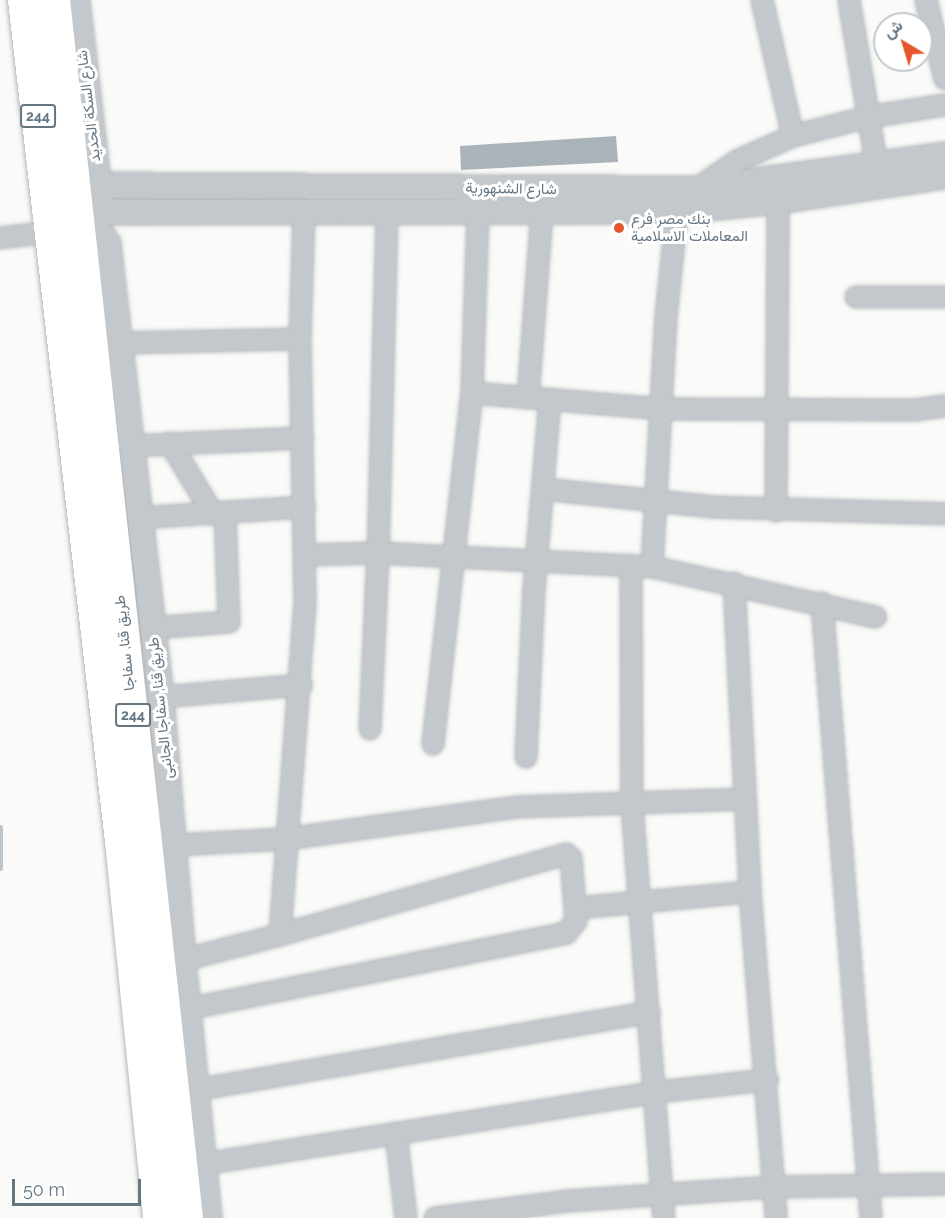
<!DOCTYPE html>
<html>
<head>
<meta charset="utf-8">
<style>
  body { margin:0 }
  #map { position:relative; width:945px; height:1218px; overflow:hidden; background:#fafaf8; font-family:Raleway,Vazirmatn,sans-serif }
  div>[style] { position:absolute }
  .stream>* { height:5px; margin:-2.5px; padding:0 2.5px; transform-origin:2.5px; border-radius:2.5px; background:#bbc7cb }
  .building>* { inset:0; background:#aab3b9 }
  .roads { filter:drop-shadow(0 0 2px #b4b9bd) drop-shadow(0 0 2px #b4b9bd) }
  .minor>* { height:20px; margin:-10px; padding:0 10px; transform-origin:10px; border-radius:10px; background:#c3c8cc }
  .tertiary>* { height:24px; margin:-12px; padding:0 12px; transform-origin:12px; border-radius:12px; background:#c3c8cc }
  .trunk>* { height:32px; margin:-16px; padding:0 16px; transform-origin:16px; border-radius:16px; background:#fff }
  .dots>* { width:16px; height:16px; translate:-50% -50%; box-sizing:border-box; border:3px solid #fff; border-radius:50% }
  span { translate:-50% -50%; white-space:nowrap; text-align:center; line-height:1.15; -webkit-text-stroke:6px #fff; paint-order:stroke }
  .shield-label span { padding:2px 4px; background:#fff; border:2px solid; border-radius:4px; -webkit-text-stroke-width:0 }
  .shield-label { font-size:14px; color:#657683; font-weight:700 }
  .street-label { font-size:15px; color:#657683 }
  .poi-label { font-size:15px; color:#657683 }
  .left { translate:0 -50%; text-align:left }
  .north { position:absolute; left:873px; top:12px; width:60px; height:60px; box-sizing:border-box; background:#fff; border:2px solid #c1c8cd; border-radius:50%; rotate:322deg; font-size:16px; font-weight:700; line-height:24px; text-align:center; color:#657683 }
  .north::after { content:''; display:block; margin:auto; width:21px; height:27px; background:#e4572e; clip-path:polygon(50% 0,100% 100%,50% 72%,0 100%) }
  .scale { position:absolute; left:12px; top:1179px; width:129px; height:27px; box-sizing:border-box; border:3px solid #657683; border-top:0; padding-left:8px; font-size:18px; line-height:21px; white-space:nowrap; color:#657683; -webkit-text-stroke:4px #fff; paint-order:stroke }
</style>
</head>
<body>
<div id="map">
  <div class="stream">
    <div style="left:0;top:827px;width:41px;rotate:90deg"></div>
  </div>
  <div class="building">
    <div style="clip-path:polygon(616px 136px,618px 162px,461px 170px,460px 146px)"></div>
  </div>
  <div class="roads">
    <div class="minor">
      <div style="left:762px;top:0;width:139px;rotate:77.2deg"></div>
      <div style="left:849px;top:0;width:163px;rotate:80.5deg"></div>
      <div style="left:926px;top:0;width:81px;rotate:76.5deg"></div>
      <div style="left:698px;top:188px;width:47px;rotate:-34.7deg"></div>
      <div style="left:737px;top:161px;width:61px;rotate:-24.1deg"></div>
      <div style="left:793px;top:136px;width:77px;rotate:-14.2deg"></div>
      <div style="left:868px;top:117px;width:78px;rotate:-8.9deg"></div>
      <div style="left:387px;top:215px;width:338px;rotate:91.5deg"></div>
      <div style="left:378px;top:553px;width:274px;rotate:2.9deg"></div>
      <div style="left:652px;top:567px;width:229px;rotate:12.6deg"></div>
      <div style="left:0;top:238px;width:51px;rotate:-6.7deg"></div>
      <div style="left:856px;top:297px;width:89px"></div>
      <div style="left:118px;top:343px;width:182px;rotate:-1.3deg"></div>
      <div style="left:472px;top:393px;width:190px;rotate:4.8deg"></div>
      <div style="left:661px;top:409px;width:254px;rotate:0.2deg"></div>
      <div style="left:915px;top:410px;width:30px;rotate:-8deg"></div>
      <div style="left:528px;top:398px;width:187px;rotate:-85.7deg"></div>
      <div style="left:170px;top:443px;width:83px;rotate:58.8deg"></div>
      <div style="left:129px;top:446px;width:174px;rotate:-2.6deg"></div>
      <div style="left:543px;top:489px;width:172px;rotate:6deg"></div>
      <div style="left:714px;top:507px;width:231px;rotate:1.7deg"></div>
      <div style="left:776px;top:511px;width:310px;rotate:-89.6deg"></div>
      <div style="left:138px;top:518px;width:167px;rotate:-3.8deg"></div>
      <div style="left:306px;top:555px;width:72px;rotate:-1.6deg"></div>
      <div style="left:378px;top:553px;width:176px;rotate:92.6deg"></div>
      <div style="left:631px;top:565px;width:240px;rotate:89.8deg"></div>
      <div style="left:632px;top:805px;width:414px;rotate:85.6deg"></div>
      <div style="left:652px;top:567px;width:250px;rotate:-86.8deg"></div>
      <div style="left:666px;top:317px;width:107px;rotate:-84.1deg"></div>
      <div style="left:734px;top:583px;width:309px;rotate:87deg"></div>
      <div style="left:750px;top:892px;width:327px;rotate:85.4deg"></div>
      <div style="left:822px;top:603px;width:617px;rotate:85.44deg"></div>
      <div style="left:152px;top:628px;width:77px;rotate:-4.5deg"></div>
      <div style="left:229px;top:622px;width:109px;rotate:-92.1deg"></div>
      <div style="left:161px;top:697px;width:141px;rotate:-4.9deg"></div>
      <div style="left:433px;top:744px;width:353px;rotate:-83.7deg"></div>
      <div style="left:472px;top:393px;width:180px;rotate:-88.1deg"></div>
      <div style="left:526px;top:757px;width:167px;rotate:-87.3deg"></div>
      <div style="left:534px;top:590px;width:191px;rotate:-85.2deg"></div>
      <div style="left:175px;top:845px;width:111px;rotate:-3.1deg"></div>
      <div style="left:286px;top:839px;width:234px;rotate:-7.9deg"></div>
      <div style="left:518px;top:807px;width:227px;rotate:-2deg"></div>
      <div style="left:576px;top:908px;width:175px;rotate:-5.3deg"></div>
      <div style="left:183px;top:960px;width:100px;rotate:-14.5deg"></div>
      <div style="left:280px;top:935px;width:336px;rotate:-85.7deg"></div>
      <div style="left:305px;top:600px;width:261px;rotate:-91.1deg"></div>
      <div style="left:300px;top:339px;width:127px;rotate:-88.2deg"></div>
      <div style="left:187px;top:1009px;width:387px;rotate:-11.3deg"></div>
      <div style="left:566px;top:933px;width:16px;rotate:-50deg"></div>
      <div style="left:576px;top:921px;width:63px;rotate:-94.5deg"></div>
      <div style="left:571px;top:858px;width:6px;rotate:-141deg"></div>
      <div style="left:566px;top:854px;width:297px;rotate:164.2deg"></div>
      <div style="left:195px;top:1090px;width:461px;rotate:-9.7deg"></div>
      <div style="left:396px;top:1133px;width:86px;rotate:83.3deg"></div>
      <div style="left:203px;top:1164px;width:459px;rotate:-9deg"></div>
      <div style="left:656px;top:1092px;width:112px;rotate:-6.2deg"></div>
      <div style="left:435px;top:1218px;width:133px;rotate:-7.3deg"></div>
      <div style="left:567px;top:1201px;width:207px;rotate:-3.9deg"></div>
      <div style="left:774px;top:1187px;width:171px;rotate:-1deg"></div>
    </div>
    <div class="tertiary">
      <div style="left:77px;top:0;width:201px;rotate:83.4deg"></div>
      <div style="left:74px;top:185px;width:622px;rotate:0.37deg"></div>
      <div style="left:696px;top:189px;width:251px;rotate:-7.8deg"></div>
      <div style="left:78px;top:212px;width:16px;rotate:27deg"></div>
      <div style="left:92px;top:219px;width:30px;rotate:57deg"></div>
      <div style="left:108px;top:244px;width:456px;rotate:83.3deg"></div>
      <div style="left:161px;top:697px;width:264px;rotate:85.2deg"></div>
      <div style="left:183px;top:960px;width:259px;rotate:84.2deg"></div>
      <div style="left:78px;top:212px;width:599px;rotate:-0.1deg"></div>
      <div style="left:677px;top:211px;width:101px;rotate:-5.7deg"></div>
      <div style="left:778px;top:201px;width:169px;rotate:-8.5deg"></div>
    </div>
    <div class="trunk">
      <div style="left:24px;top:0;width:847px;rotate:83.42deg"></div>
      <div style="left:121px;top:841px;width:379px;rotate:84.2deg"></div>
      <div style="left:54px;top:0;width:1225px;rotate:83.77deg"></div>
    </div>
  </div>
  <div class="dots">
    <div style="left:619px;top:228px;background:#e4572e"></div>
  </div>
  <div class="shield-label">
    <span style="left:38px;top:116px">244</span>
    <span style="left:133px;top:715px">244</span>
  </div>
  <div class="street-label">
    <span style="left:89px;top:106px;rotate:-97deg">شارع السكة الحديد</span>
    <span style="left:511px;top:189px;rotate:1deg">شارع الشنهورية</span>
    <span style="left:125px;top:643px;rotate:-96deg">طريق قنا, سفاجا</span>
    <span style="left:161px;top:708px;rotate:-96deg">طريق قنا, سفاجا الجانبى</span>
  </div>
  <div class="poi-label">
    <span class="left" style="left:631px;top:228px">بنك مصر فرع<br>المعاملات الاسلامية</span>
  </div>
  <div class="north">ش</div>
  <div class="scale">50 m</div>
</div>
</body>
</html>
